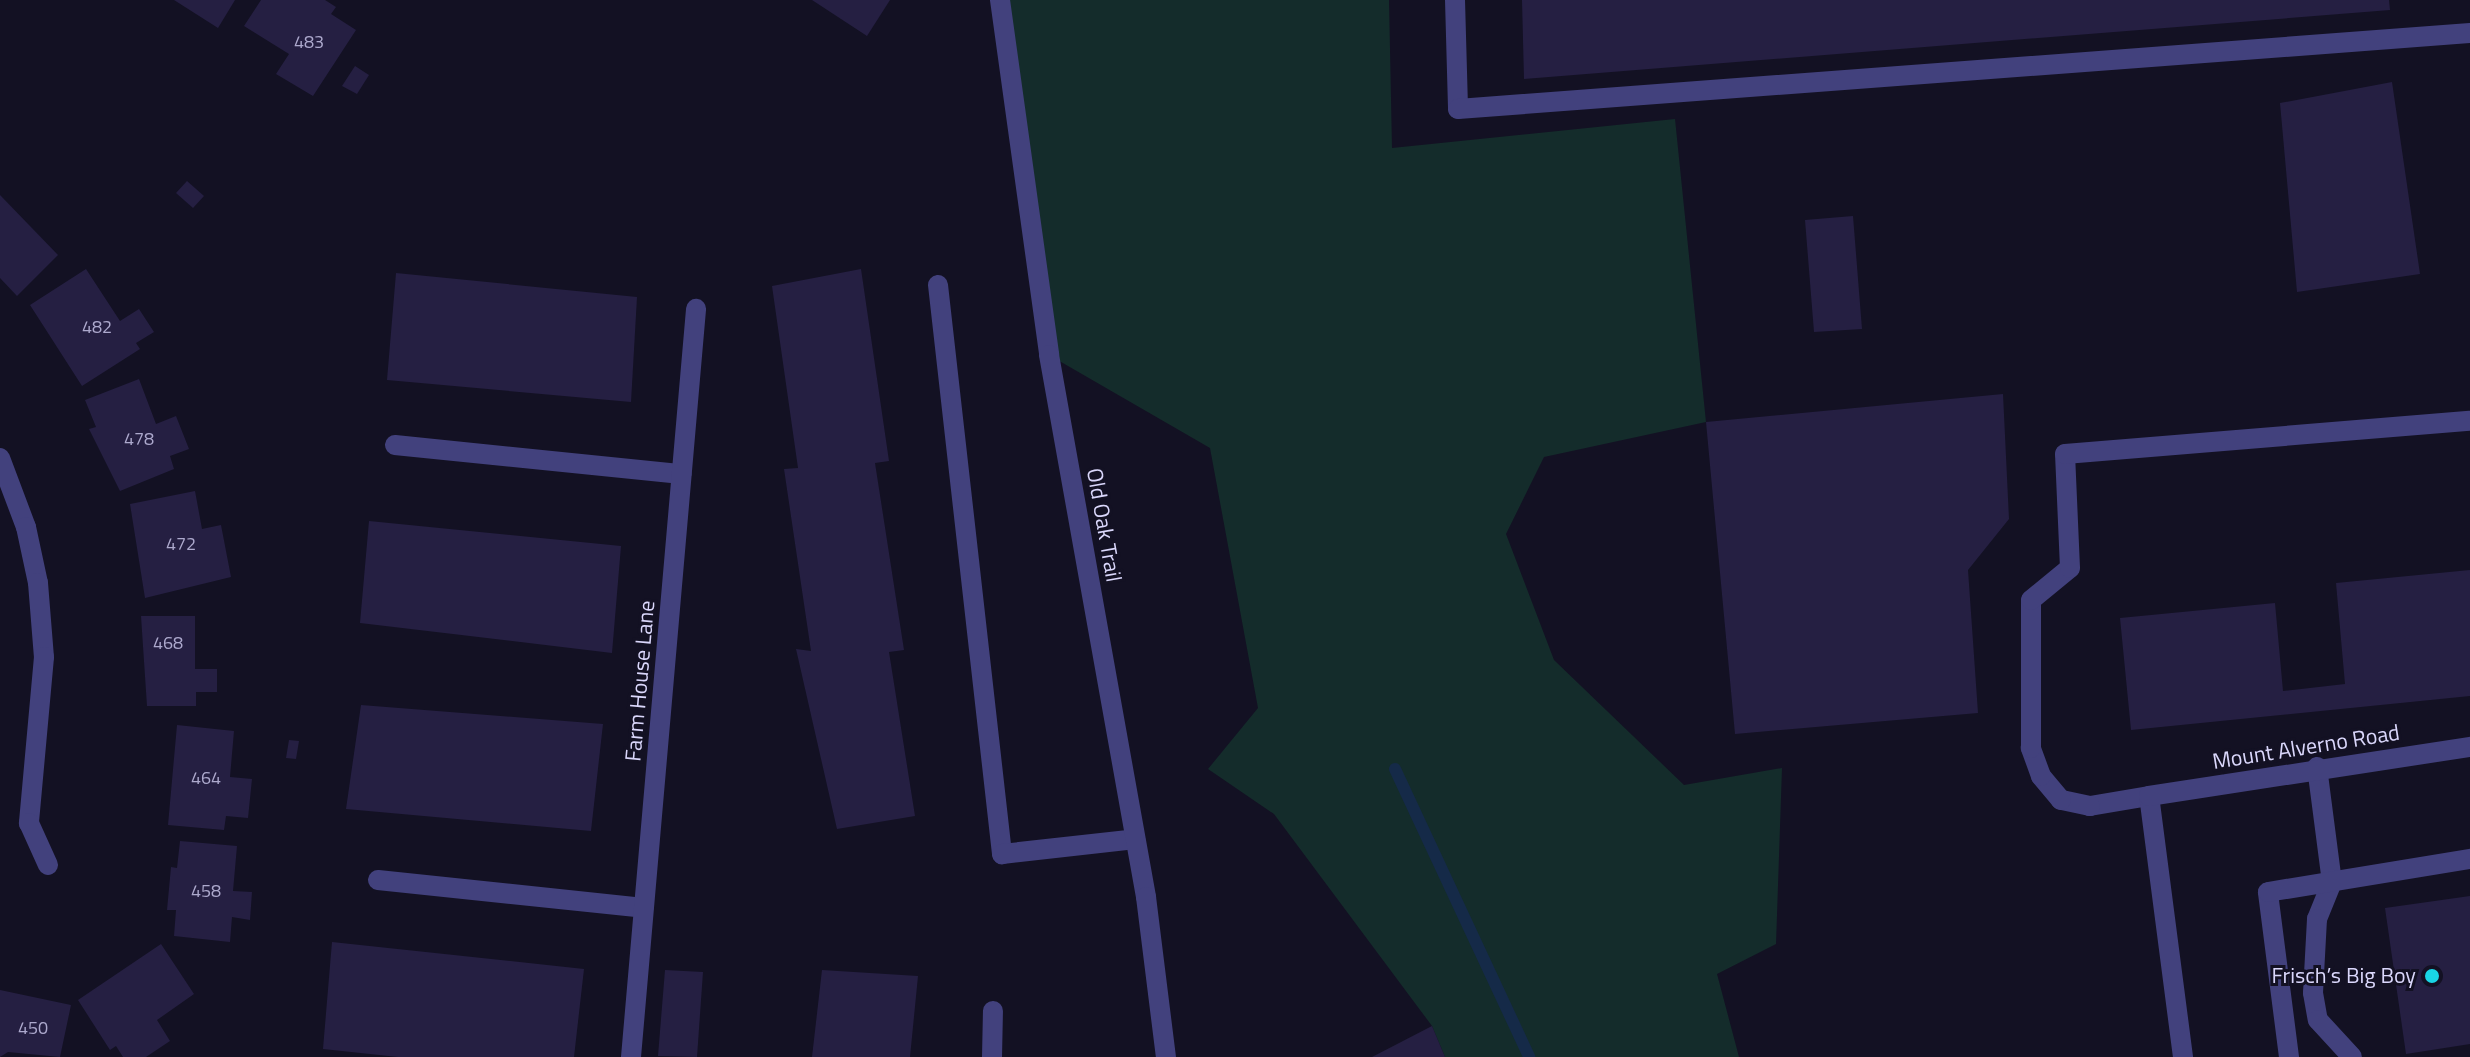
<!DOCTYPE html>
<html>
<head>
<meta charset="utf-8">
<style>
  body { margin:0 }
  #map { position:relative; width:2470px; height:1057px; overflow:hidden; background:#131123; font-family:"Titillium Web",sans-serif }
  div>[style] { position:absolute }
  .green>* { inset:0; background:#142c2b }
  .stream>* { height:12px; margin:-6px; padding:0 6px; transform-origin:6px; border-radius:6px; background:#152a48 }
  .building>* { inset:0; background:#251f42 }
  .service>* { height:20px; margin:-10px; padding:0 10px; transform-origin:10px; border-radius:10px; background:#42417d }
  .minor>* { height:20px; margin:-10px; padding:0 10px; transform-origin:10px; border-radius:10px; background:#42417d }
  .dots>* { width:22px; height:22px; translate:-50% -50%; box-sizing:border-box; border:4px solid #131123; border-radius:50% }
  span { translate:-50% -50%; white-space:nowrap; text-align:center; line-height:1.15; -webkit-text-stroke:6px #131123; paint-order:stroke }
  .number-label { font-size:18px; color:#ada9cd }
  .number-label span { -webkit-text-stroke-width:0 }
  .street-label { font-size:22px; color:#dad7fb }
  .poi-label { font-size:22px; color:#dad7fb }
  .right { translate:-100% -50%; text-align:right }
</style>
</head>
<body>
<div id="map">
  <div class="green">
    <div style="clip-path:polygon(1000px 0,1389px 0,1392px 148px,1675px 119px,1706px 422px,1544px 457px,1506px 534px,1554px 660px,1684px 785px,1782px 768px,1776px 944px,1717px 974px,1739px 1057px,1445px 1057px,1432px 1026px,1274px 814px,1208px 769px,1258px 708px,1210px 448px,1049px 355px)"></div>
  </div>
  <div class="stream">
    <div style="left:1395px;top:769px;width:318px;rotate:65deg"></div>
  </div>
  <div class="building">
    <div style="clip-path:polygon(174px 0,235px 0,218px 28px)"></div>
    <div style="clip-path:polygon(261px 0,325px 0,336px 7px,331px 14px,356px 30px,313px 96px,276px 74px,289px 54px,244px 26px)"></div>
    <div style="clip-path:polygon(812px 0,890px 0,867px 36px)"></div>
    <div style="clip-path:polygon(1522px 0,2389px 0,2390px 10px,1524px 79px)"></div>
    <div style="clip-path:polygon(355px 66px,369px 75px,357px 94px,342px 86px)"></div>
    <div style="clip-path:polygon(2392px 82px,2420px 274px,2297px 292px,2280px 103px)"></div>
    <div style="clip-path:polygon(187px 181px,204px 196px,193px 208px,176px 193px)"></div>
    <div style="clip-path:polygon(0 195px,58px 255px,17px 296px,0 278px)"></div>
    <div style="clip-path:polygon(1853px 216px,1862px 329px,1814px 332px,1805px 220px)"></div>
    <div style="clip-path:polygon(86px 269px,120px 321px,139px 309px,154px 332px,136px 343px,140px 349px,82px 386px,30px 305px)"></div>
    <div style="clip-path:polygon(861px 269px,889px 461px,875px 463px,904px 650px,889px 652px,915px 816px,837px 829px,796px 649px,811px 651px,784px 469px,798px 468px,772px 286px)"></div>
    <div style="clip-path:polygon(396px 273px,637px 297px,631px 402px,387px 380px)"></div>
    <div style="clip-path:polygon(139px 379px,156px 424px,176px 416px,189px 449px,170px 456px,174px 469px,120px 491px,89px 429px,96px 427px,85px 400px)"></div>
    <div style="clip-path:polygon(2003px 394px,2009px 519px,1968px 570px,1978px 713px,1735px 734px,1706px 422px)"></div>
    <div style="clip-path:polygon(195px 491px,202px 529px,221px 525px,231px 577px,145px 598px,130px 504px)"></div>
    <div style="clip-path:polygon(369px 521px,621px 546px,612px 653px,360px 623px)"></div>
    <div style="clip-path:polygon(2470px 570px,2470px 696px,2131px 730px,2120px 618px,2275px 603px,2283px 691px,2345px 684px,2336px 583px)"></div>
    <div style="clip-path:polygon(141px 616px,195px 616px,195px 669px,217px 669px,217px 692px,196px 692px,196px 706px,147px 706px)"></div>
    <div style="clip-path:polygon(361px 705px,603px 724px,591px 831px,346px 809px)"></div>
    <div style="clip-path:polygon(177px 725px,234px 731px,230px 777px,252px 779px,248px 818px,226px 816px,224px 830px,168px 825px)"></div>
    <div style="clip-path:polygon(289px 740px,299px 741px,296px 759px,286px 758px)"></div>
    <div style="clip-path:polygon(180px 841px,237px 846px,233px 891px,252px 892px,250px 920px,232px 917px,230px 942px,174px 936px,176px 910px,167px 910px,171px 867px,177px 868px)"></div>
    <div style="clip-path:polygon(2470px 896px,2470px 1044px,2406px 1054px,2385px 908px)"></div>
    <div style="clip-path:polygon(332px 942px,584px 969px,574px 1057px,398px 1057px,323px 1049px)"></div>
    <div style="clip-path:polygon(161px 944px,194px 994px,157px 1020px,170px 1041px,146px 1057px,123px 1057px,116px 1046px,110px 1050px,78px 1000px)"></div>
    <div style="clip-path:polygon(665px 970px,703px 972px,697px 1057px,658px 1056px)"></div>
    <div style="clip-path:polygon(822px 970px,918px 976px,910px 1057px,812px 1057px)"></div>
    <div style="clip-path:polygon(0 990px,71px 1005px,60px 1057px,8px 1052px,0 1057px)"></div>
    <div style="clip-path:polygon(1432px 1026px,1445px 1057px,1372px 1057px)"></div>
  </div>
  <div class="service">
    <div style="left:1455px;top:0;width:109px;rotate:88.4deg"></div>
    <div style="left:1458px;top:109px;width:1015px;rotate:-4.29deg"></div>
    <div style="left:938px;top:285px;width:573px;rotate:83.58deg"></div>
    <div style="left:1002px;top:854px;width:134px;rotate:-6.4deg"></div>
    <div style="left:395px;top:445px;width:288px;rotate:5.8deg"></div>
    <div style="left:2317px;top:767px;width:116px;rotate:82.6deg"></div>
    <div style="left:2332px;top:882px;width:40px;rotate:112deg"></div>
    <div style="left:2317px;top:919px;width:74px;rotate:93.1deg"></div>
    <div style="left:2313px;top:993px;width:27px;rotate:80deg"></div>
    <div style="left:2318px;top:1020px;width:50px;rotate:47.4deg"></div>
    <div style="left:2149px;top:796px;width:60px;rotate:170.4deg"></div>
    <div style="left:2090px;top:806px;width:30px;rotate:-168deg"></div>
    <div style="left:2061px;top:800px;width:31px;rotate:-130deg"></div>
    <div style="left:2041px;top:776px;width:30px;rotate:-110deg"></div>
    <div style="left:2031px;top:748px;width:148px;rotate:-90deg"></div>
    <div style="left:2031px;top:600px;width:50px;rotate:-39.4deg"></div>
    <div style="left:2070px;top:568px;width:114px;rotate:-92.5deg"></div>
    <div style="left:2065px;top:454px;width:406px;rotate:-4.7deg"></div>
    <div style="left:378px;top:880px;width:267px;rotate:6deg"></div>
    <div style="left:992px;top:1057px;width:46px;rotate:-88.8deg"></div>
    <div style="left:2289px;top:1057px;width:166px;rotate:-97.3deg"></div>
    <div style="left:2268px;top:892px;width:205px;rotate:-9.3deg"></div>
  </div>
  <div class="minor">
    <div style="left:1000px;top:0;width:358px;rotate:82.1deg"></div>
    <div style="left:1049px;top:355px;width:551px;rotate:79.85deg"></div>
    <div style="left:1146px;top:897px;width:161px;rotate:82.9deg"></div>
    <div style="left:0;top:458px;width:74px;rotate:69.4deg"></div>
    <div style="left:26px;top:527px;width:57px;rotate:77.9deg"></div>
    <div style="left:38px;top:583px;width:74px;rotate:85.4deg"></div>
    <div style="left:44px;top:657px;width:167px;rotate:95.2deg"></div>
    <div style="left:29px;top:823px;width:46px;rotate:65.7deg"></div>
    <div style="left:631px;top:1057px;width:751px;rotate:-85.03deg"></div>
    <div style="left:2183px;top:1057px;width:263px;rotate:-97.4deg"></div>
    <div style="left:2149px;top:796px;width:325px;rotate:-8.7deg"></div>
  </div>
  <div class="dots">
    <div style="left:2432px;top:976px;background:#19d5e5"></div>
  </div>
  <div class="number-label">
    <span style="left:309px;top:42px">483</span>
    <span style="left:97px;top:327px">482</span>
    <span style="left:139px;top:439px">478</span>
    <span style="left:181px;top:544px">472</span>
    <span style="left:168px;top:643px">468</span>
    <span style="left:206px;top:778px">464</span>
    <span style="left:206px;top:891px">458</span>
    <span style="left:33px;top:1028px">450</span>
  </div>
  <div class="street-label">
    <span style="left:1104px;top:525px;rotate:80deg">Old Oak Trail</span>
    <span style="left:640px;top:681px;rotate:-85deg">Farm House Lane</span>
    <span style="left:2306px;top:747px;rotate:-9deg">Mount Alverno Road</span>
  </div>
  <div class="poi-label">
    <span class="right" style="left:2416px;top:976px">Frisch’s Big Boy</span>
  </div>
</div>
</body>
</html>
